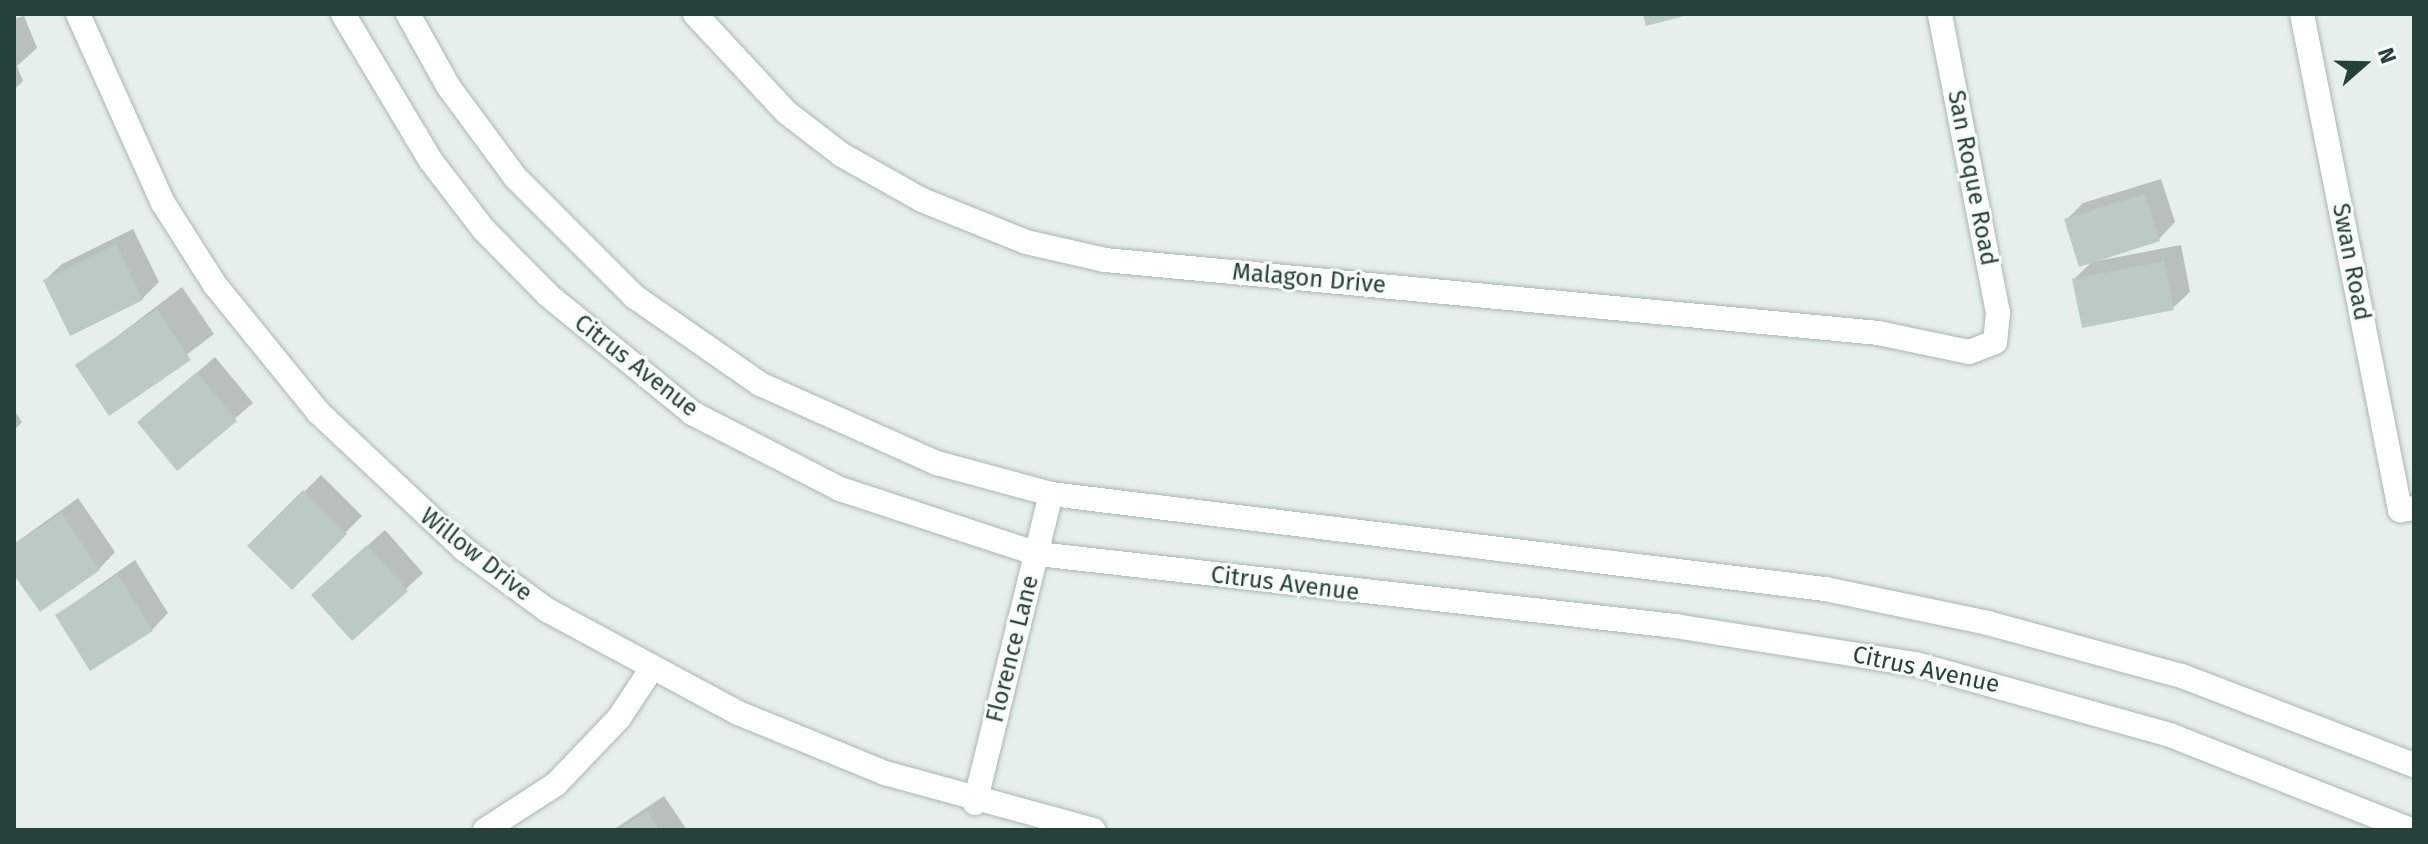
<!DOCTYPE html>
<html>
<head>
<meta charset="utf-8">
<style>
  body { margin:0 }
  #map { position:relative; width:2428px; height:844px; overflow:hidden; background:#e6efeb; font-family:"Fira Sans",sans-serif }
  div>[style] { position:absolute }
  .shadow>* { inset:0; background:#0003 }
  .building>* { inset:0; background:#bbcac4 }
  .roads { filter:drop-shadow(0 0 2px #a8b8b2) drop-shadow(0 0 2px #a8b8b2) }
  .minor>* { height:24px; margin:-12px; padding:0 12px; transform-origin:12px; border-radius:12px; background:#fff }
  span { translate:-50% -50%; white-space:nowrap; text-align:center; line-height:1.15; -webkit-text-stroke:6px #f7fbf9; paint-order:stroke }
  .street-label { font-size:24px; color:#24423a }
  .frame { position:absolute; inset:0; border:16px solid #24423a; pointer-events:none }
  .north { position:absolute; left:2324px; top:24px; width:80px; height:80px; -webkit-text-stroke:6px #f7fbf9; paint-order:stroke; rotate:70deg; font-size:22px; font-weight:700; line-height:32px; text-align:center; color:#24423a }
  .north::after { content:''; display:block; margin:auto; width:28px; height:36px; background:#24423a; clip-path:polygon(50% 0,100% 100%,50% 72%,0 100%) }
</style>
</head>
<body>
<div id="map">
  <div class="shadow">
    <div style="clip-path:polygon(24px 16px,37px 48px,17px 66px,23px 81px,14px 90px,14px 19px)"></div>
    <div style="clip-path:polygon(2161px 179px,2175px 222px,2159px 239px,2097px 261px,2181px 245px,2190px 292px,2173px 308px,2074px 279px,2094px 260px,2066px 220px,2083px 203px)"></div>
    <div style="clip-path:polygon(133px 229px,159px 282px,142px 299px,45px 280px,62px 264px)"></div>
    <div style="clip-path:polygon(182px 287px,214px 334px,109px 413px,78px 366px)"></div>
    <div style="clip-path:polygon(215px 357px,253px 403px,177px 468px,140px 422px)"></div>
    <div style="clip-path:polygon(14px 410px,22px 422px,14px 430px)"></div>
    <div style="clip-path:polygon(321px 475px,362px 516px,292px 587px,250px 546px)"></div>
    <div style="clip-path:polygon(78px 498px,115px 552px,99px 569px,14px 571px,14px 544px)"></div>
    <div style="clip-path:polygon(385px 530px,423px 573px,406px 589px,330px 579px)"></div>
    <div style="clip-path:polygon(135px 560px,168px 613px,152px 630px,57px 615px)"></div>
    <div style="clip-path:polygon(664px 796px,687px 830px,613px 830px)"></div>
  </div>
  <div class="building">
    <div style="clip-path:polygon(1643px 14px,1688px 14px,1688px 15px,1646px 26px)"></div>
    <div style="clip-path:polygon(2145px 194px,2160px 241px,2079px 267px,2064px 219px)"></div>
    <div style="clip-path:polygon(116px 244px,143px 300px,70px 336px,43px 280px)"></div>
    <div style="clip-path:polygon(2164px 261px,2174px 310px,2082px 328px,2072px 279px)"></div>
    <div style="clip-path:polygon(157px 309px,191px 360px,109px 416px,75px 365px)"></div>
    <div style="clip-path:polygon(197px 372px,237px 421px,177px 471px,137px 422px)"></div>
    <div style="clip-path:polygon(303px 490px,347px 534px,292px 590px,247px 546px)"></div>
    <div style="clip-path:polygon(61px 513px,100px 570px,40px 612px,14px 575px,14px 545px)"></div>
    <div style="clip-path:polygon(367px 545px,408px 591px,352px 641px,311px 595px)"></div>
    <div style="clip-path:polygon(118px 575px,153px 631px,90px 671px,55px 615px)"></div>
    <div style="clip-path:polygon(647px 811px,660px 830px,618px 830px)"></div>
  </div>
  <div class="roads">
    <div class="minor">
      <div style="left:78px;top:14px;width:207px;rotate:65.8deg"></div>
      <div style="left:163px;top:203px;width:97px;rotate:57.6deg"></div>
      <div style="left:215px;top:285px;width:165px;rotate:50.9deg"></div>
      <div style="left:319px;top:413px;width:200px;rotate:43.2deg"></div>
      <div style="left:465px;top:550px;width:102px;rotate:36.2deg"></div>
      <div style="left:547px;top:610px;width:217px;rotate:28.3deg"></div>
      <div style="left:738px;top:713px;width:159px;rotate:22.2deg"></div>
      <div style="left:885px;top:773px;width:216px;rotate:15.3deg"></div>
      <div style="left:343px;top:14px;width:171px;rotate:59.1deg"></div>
      <div style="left:431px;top:161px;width:87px;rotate:52.5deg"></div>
      <div style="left:484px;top:230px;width:91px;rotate:45.4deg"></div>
      <div style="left:548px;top:295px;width:186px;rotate:39.3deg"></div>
      <div style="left:692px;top:413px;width:166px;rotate:27.2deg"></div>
      <div style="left:840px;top:489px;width:208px;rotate:18.2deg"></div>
      <div style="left:1038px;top:554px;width:641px;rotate:6.45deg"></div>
      <div style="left:1675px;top:626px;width:244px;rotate:9deg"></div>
      <div style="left:1916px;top:664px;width:264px;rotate:15.6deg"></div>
      <div style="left:2170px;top:735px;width:259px;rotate:21.5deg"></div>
      <div style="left:408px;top:14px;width:82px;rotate:60.9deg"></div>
      <div style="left:448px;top:86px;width:113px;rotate:53.6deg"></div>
      <div style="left:515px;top:177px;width:170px;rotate:45deg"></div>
      <div style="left:635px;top:297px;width:152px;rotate:34.8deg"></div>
      <div style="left:760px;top:384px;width:194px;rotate:24.1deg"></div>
      <div style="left:937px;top:463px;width:118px;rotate:15.2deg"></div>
      <div style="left:1051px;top:494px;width:780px;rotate:7deg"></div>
      <div style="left:1825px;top:589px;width:167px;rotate:11.8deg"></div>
      <div style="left:1988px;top:623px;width:201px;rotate:15.3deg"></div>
      <div style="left:2182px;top:676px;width:248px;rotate:21deg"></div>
      <div style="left:695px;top:14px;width:134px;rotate:47.1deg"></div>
      <div style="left:786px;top:112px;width:71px;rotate:37.5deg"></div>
      <div style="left:842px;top:155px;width:92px;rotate:29.4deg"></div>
      <div style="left:922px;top:200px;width:112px;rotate:22deg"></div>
      <div style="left:1026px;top:242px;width:81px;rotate:12.8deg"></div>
      <div style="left:1105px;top:260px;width:776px;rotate:5.39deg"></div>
      <div style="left:1878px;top:333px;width:93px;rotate:11.8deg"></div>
      <div style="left:1969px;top:352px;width:28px;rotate:-21deg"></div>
      <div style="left:1995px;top:342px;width:29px;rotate:-84deg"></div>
      <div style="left:1998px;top:313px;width:305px;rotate:-101deg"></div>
      <div style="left:2302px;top:14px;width:506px;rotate:78.82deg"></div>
      <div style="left:2400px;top:510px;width:14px;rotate:-8deg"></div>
      <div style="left:975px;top:803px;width:318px;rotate:-76.2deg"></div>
      <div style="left:485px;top:830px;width:85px;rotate:-32.9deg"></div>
      <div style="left:556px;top:784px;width:91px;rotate:-46.3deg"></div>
      <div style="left:619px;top:718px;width:60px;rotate:-56.6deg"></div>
    </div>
  </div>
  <div class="street-label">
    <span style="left:1972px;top:178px;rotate:79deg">San Roque Road</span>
    <span style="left:2351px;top:262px;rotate:79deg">Swan Road</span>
    <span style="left:1309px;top:279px;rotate:5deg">Malagon Drive</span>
    <span style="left:636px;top:366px;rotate:38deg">Citrus Avenue</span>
    <span style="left:476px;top:555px;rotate:38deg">Willow Drive</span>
    <span style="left:1285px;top:584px;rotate:7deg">Citrus Avenue</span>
    <span style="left:1013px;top:649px;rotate:-76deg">Florence Lane</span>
    <span style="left:1926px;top:670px;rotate:12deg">Citrus Avenue</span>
  </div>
  <div class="frame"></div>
  <div class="north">N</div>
</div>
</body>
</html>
